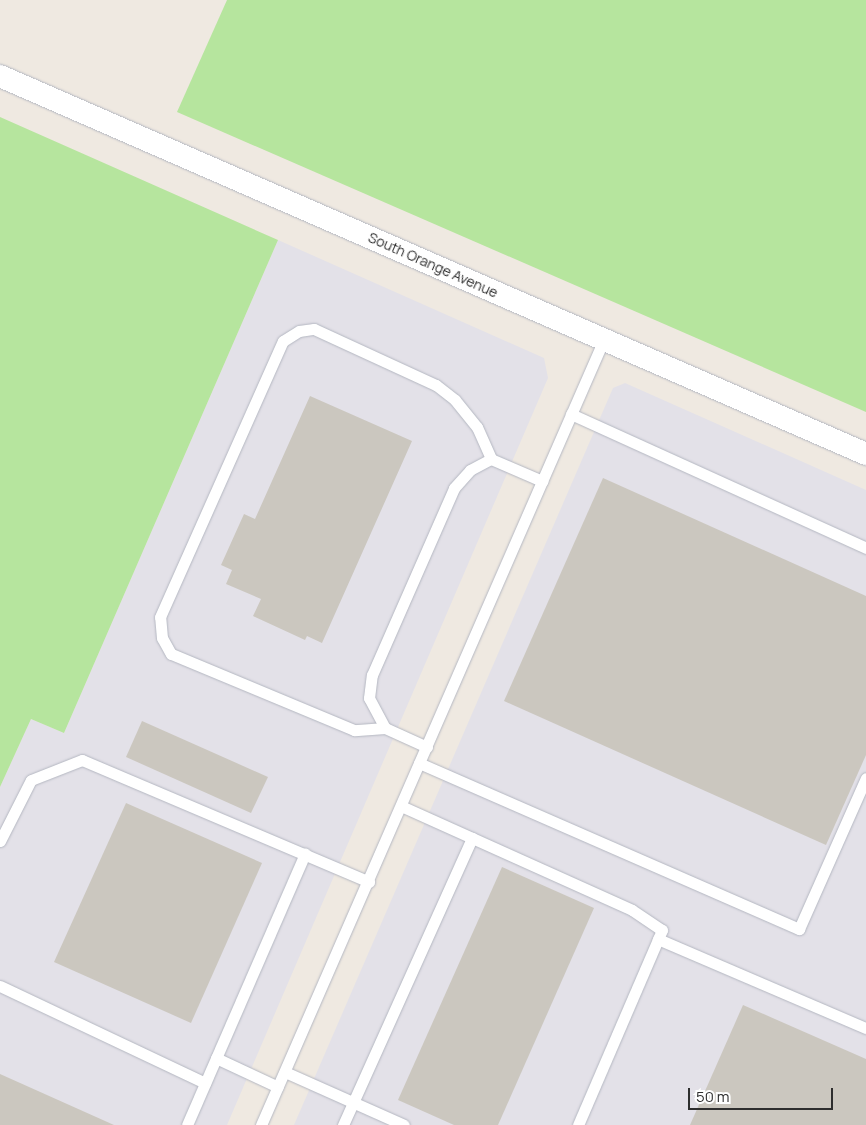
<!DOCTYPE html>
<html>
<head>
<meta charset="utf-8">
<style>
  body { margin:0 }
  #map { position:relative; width:866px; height:1125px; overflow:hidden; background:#efe9e1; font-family:Manrope,sans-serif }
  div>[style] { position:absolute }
  .industrial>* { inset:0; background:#e3e1e8 }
  .green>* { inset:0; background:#b6e59e }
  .building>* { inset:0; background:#cbc7bf }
  .roads { filter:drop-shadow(0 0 1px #b4b7c1) drop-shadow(0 0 1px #b4b7c1) }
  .service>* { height:11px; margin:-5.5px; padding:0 5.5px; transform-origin:5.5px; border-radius:5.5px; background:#fff }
  .minor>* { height:22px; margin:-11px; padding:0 11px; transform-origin:11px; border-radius:11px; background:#fff }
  span { translate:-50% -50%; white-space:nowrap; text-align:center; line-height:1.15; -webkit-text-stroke:4px #fff; paint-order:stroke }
  .street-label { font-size:14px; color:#2e2e2e }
  .scale { position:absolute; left:688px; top:1088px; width:145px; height:22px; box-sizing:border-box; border:2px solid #2e2e2e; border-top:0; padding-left:6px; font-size:15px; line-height:18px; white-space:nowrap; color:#2e2e2e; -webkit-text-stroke:4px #fff; paint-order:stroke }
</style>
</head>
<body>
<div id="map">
  <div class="industrial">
    <div style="clip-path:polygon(278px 240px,544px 358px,548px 378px,227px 1125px,0 1125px,0 787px,31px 719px,64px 733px)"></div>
    <div style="clip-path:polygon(625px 383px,866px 490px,866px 1125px,294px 1125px,613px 388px)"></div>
  </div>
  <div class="green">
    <div style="clip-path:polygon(227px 0,866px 0,866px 412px,177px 112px)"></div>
    <div style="clip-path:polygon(0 117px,278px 240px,64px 733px,31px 719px,0 787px)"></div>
  </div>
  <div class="building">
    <div style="clip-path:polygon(310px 396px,412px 441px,322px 643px,307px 636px,305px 640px,253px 616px,261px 599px,226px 584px,232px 570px,221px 565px,244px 514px,255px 519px)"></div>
    <div style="clip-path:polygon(603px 478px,866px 596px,866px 755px,826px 845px,504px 701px)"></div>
    <div style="clip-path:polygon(142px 721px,268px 777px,251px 813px,126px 757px)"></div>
    <div style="clip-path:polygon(126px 803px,262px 863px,191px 1023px,54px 962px)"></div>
    <div style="clip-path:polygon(502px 867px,594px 908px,498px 1125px,454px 1125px,398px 1100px)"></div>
    <div style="clip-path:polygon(743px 1005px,866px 1059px,866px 1125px,690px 1125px)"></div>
    <div style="clip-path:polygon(0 1074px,114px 1125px,0 1125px)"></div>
  </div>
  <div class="roads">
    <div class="service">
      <div style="left:571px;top:414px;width:324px;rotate:24.4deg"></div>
      <div style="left:385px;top:728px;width:31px;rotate:176deg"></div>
      <div style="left:354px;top:730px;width:198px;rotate:-157.4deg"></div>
      <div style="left:171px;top:654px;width:18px;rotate:-119deg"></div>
      <div style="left:162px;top:638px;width:21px;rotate:-95deg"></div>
      <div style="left:160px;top:617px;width:302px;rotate:-66deg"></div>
      <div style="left:283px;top:341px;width:19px;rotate:-32deg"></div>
      <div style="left:299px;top:331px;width:15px;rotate:-8deg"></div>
      <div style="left:314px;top:329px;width:134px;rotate:24.7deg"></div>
      <div style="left:436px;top:385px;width:24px;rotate:38deg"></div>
      <div style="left:455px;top:400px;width:35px;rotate:51deg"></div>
      <div style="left:477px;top:427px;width:35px;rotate:66deg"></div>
      <div style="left:427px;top:747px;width:46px;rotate:-155.7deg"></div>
      <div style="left:385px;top:728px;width:34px;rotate:-118deg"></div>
      <div style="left:369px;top:698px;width:23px;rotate:-83deg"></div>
      <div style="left:372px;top:675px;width:204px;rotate:-66.3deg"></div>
      <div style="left:454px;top:488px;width:24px;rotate:-48deg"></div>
      <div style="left:470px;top:470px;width:24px;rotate:-28deg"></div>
      <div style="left:491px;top:459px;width:56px;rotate:23.3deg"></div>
      <div style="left:419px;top:763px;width:415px;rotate:23.6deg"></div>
      <div style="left:799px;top:929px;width:165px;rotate:-66.1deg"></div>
      <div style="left:401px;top:806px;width:253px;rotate:24.2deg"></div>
      <div style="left:632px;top:910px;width:36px;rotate:34deg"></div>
      <div style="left:662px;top:930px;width:212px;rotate:113.3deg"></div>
      <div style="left:0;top:841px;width:68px;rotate:-63.1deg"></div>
      <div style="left:31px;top:780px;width:55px;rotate:-21.4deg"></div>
      <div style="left:82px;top:760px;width:312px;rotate:23deg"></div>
      <div style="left:658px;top:939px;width:226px;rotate:23.2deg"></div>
      <div style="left:0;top:986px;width:227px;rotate:25.3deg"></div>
      <div style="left:216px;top:1058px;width:68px;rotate:25.1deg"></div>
      <div style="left:285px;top:1072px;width:130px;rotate:24deg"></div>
      <div style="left:187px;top:1125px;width:296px;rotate:-66.5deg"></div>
      <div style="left:261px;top:1125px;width:858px;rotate:-66.42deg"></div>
      <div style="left:343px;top:1125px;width:315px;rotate:-65.8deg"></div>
    </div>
    <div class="minor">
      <div style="left:0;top:76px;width:945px;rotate:23.58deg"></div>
    </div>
  </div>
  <div class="street-label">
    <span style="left:433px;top:265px;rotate:24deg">South Orange Avenue</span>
  </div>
  <div class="scale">50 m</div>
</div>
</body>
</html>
